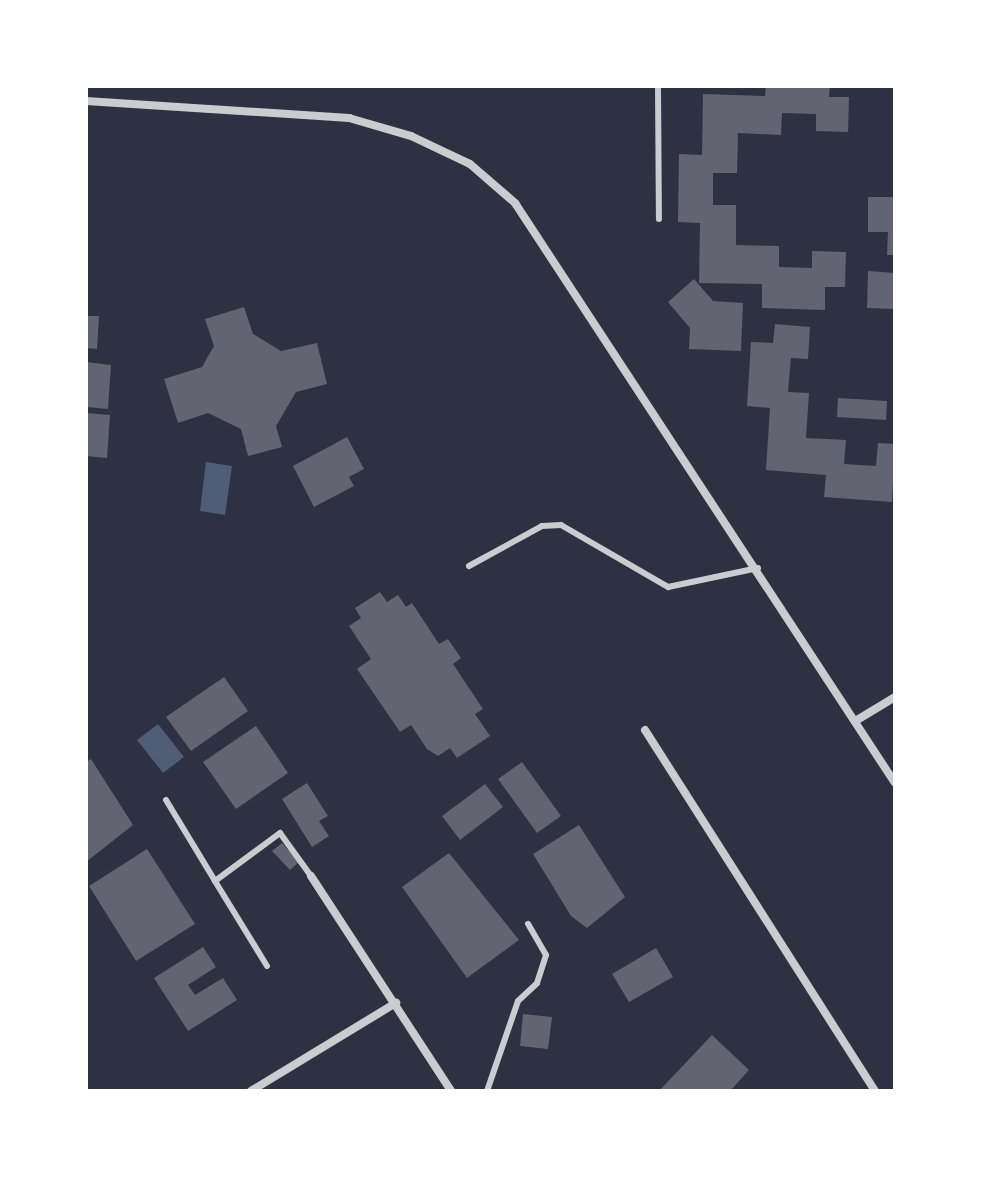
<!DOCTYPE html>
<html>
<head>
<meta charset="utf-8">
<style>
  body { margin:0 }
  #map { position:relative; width:981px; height:1177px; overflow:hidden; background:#2d3142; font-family:Overpass,sans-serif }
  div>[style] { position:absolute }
  .water>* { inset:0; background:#4f5d75 }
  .building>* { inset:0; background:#626471 }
  .service>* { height:6px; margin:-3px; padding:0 3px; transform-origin:3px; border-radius:3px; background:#caccd0 }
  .minor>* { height:8px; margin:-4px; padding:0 4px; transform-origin:4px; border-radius:4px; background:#caccd0 }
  span { translate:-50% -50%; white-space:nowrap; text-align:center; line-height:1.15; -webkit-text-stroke:7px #fff; paint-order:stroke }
  .frame { position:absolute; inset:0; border:88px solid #fff; pointer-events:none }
</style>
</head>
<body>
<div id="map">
  <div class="water">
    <div style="clip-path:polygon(206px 462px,232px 466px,225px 515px,200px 511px)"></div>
    <div style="clip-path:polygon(158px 724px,184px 757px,163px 773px,137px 740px)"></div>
  </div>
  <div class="building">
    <div style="clip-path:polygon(766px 86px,830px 86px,829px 97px,849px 97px,848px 132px,816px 131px,816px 114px,782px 113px,781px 135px,738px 133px,737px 173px,713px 173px,713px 205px,736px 205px,736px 245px,779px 246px,779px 267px,812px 268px,812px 251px,846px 252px,845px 287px,825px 287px,825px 310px,762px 308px,762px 284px,699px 283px,700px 223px,678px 222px,679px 154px,702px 155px,703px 94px,765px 96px)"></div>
    <div style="clip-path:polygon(868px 197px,895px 197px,895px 255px,887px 255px,888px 232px,868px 232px)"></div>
    <div style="clip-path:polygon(868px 271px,895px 273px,895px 309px,867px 308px)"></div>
    <div style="clip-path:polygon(694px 279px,713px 301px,743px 303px,741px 351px,689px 349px,690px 328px,668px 302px)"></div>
    <div style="clip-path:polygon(244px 307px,253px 334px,281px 351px,317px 343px,327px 384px,296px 392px,276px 426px,282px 447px,248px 456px,241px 429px,208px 413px,178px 423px,164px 379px,202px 367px,214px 346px,205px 319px)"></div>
    <div style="clip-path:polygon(86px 316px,99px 316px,97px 349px,86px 348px)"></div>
    <div style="clip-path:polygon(775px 324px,810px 327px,808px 359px,791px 358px,788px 392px,809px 393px,806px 438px,846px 440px,844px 464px,876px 466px,878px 443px,895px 444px,892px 502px,824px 497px,826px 475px,766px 470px,770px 408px,747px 406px,751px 342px,773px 343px)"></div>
    <div style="clip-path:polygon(86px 362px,111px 365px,108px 409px,86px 407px)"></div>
    <div style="clip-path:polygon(838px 398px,887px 401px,886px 420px,837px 417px)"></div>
    <div style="clip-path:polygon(86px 413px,110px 415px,107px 458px,86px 456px)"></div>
    <div style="clip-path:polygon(347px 437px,364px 469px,349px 477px,354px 486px,314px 507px,293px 466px)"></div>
    <div style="clip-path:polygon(380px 592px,387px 602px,398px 595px,406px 607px,412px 603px,439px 644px,448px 639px,461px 658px,453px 664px,483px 709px,475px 714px,490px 736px,457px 758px,450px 748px,438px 756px,427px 749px,411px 725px,400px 732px,357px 669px,371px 659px,349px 626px,361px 618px,355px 608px)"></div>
    <div style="clip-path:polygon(224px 677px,248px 711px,191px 751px,166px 717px)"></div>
    <div style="clip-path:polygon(256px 726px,288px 773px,236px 809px,203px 762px)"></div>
    <div style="clip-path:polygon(91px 759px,133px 825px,86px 862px,86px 762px)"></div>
    <div style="clip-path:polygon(522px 762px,561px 816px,537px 833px,498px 779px)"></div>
    <div style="clip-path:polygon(307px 783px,328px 816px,319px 821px,329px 836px,312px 847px,282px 799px)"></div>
    <div style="clip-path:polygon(485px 784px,503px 807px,460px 840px,442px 816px)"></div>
    <div style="clip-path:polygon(579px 825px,625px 897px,587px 928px,571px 916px,533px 854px)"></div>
    <div style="clip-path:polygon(282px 843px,299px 862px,290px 870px,272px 851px)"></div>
    <div style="clip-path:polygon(147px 849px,195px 924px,136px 961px,89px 886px)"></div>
    <div style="clip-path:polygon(449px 853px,519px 940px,467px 978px,402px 887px)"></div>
    <div style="clip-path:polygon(203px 947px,216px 967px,188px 985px,195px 995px,223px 978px,237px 1000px,188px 1031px,154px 978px)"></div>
    <div style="clip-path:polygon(656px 948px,673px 977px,629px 1002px,612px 974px)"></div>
    <div style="clip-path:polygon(523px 1014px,552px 1017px,548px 1049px,520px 1046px)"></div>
    <div style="clip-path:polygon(712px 1035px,749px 1070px,730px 1091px,659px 1091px)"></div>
  </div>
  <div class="service">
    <div style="left:658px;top:86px;width:133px;rotate:89.6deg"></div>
    <div style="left:469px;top:566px;width:83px;rotate:-28.7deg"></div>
    <div style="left:542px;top:526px;width:19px;rotate:-3deg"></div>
    <div style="left:561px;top:525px;width:124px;rotate:30.1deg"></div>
    <div style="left:668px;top:587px;width:92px;rotate:-11.9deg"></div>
    <div style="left:166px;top:800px;width:95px;rotate:58.8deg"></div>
    <div style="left:267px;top:966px;width:100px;rotate:-121.5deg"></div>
    <div style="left:215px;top:881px;width:81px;rotate:-36.4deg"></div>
    <div style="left:280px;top:833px;width:53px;rotate:54.2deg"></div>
    <div style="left:487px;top:1091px;width:95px;rotate:-71deg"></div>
    <div style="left:518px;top:1001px;width:26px;rotate:-43deg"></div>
    <div style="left:537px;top:983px;width:29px;rotate:-72deg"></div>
    <div style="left:546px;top:955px;width:36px;rotate:-120deg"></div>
  </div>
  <div class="minor">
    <div style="left:86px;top:101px;width:264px;rotate:3.7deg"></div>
    <div style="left:349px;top:118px;width:65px;rotate:16.2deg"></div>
    <div style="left:411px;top:136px;width:65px;rotate:25.4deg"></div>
    <div style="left:470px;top:164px;width:60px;rotate:40.9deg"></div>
    <div style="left:515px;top:203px;width:693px;rotate:56.77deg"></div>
    <div style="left:857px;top:720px;width:44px;rotate:-31.2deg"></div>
    <div style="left:645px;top:730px;width:428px;rotate:57.5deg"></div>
    <div style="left:311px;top:876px;width:257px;rotate:56.9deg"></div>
    <div style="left:251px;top:1091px;width:170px;rotate:-31.3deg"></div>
  </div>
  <div class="frame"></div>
</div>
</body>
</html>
